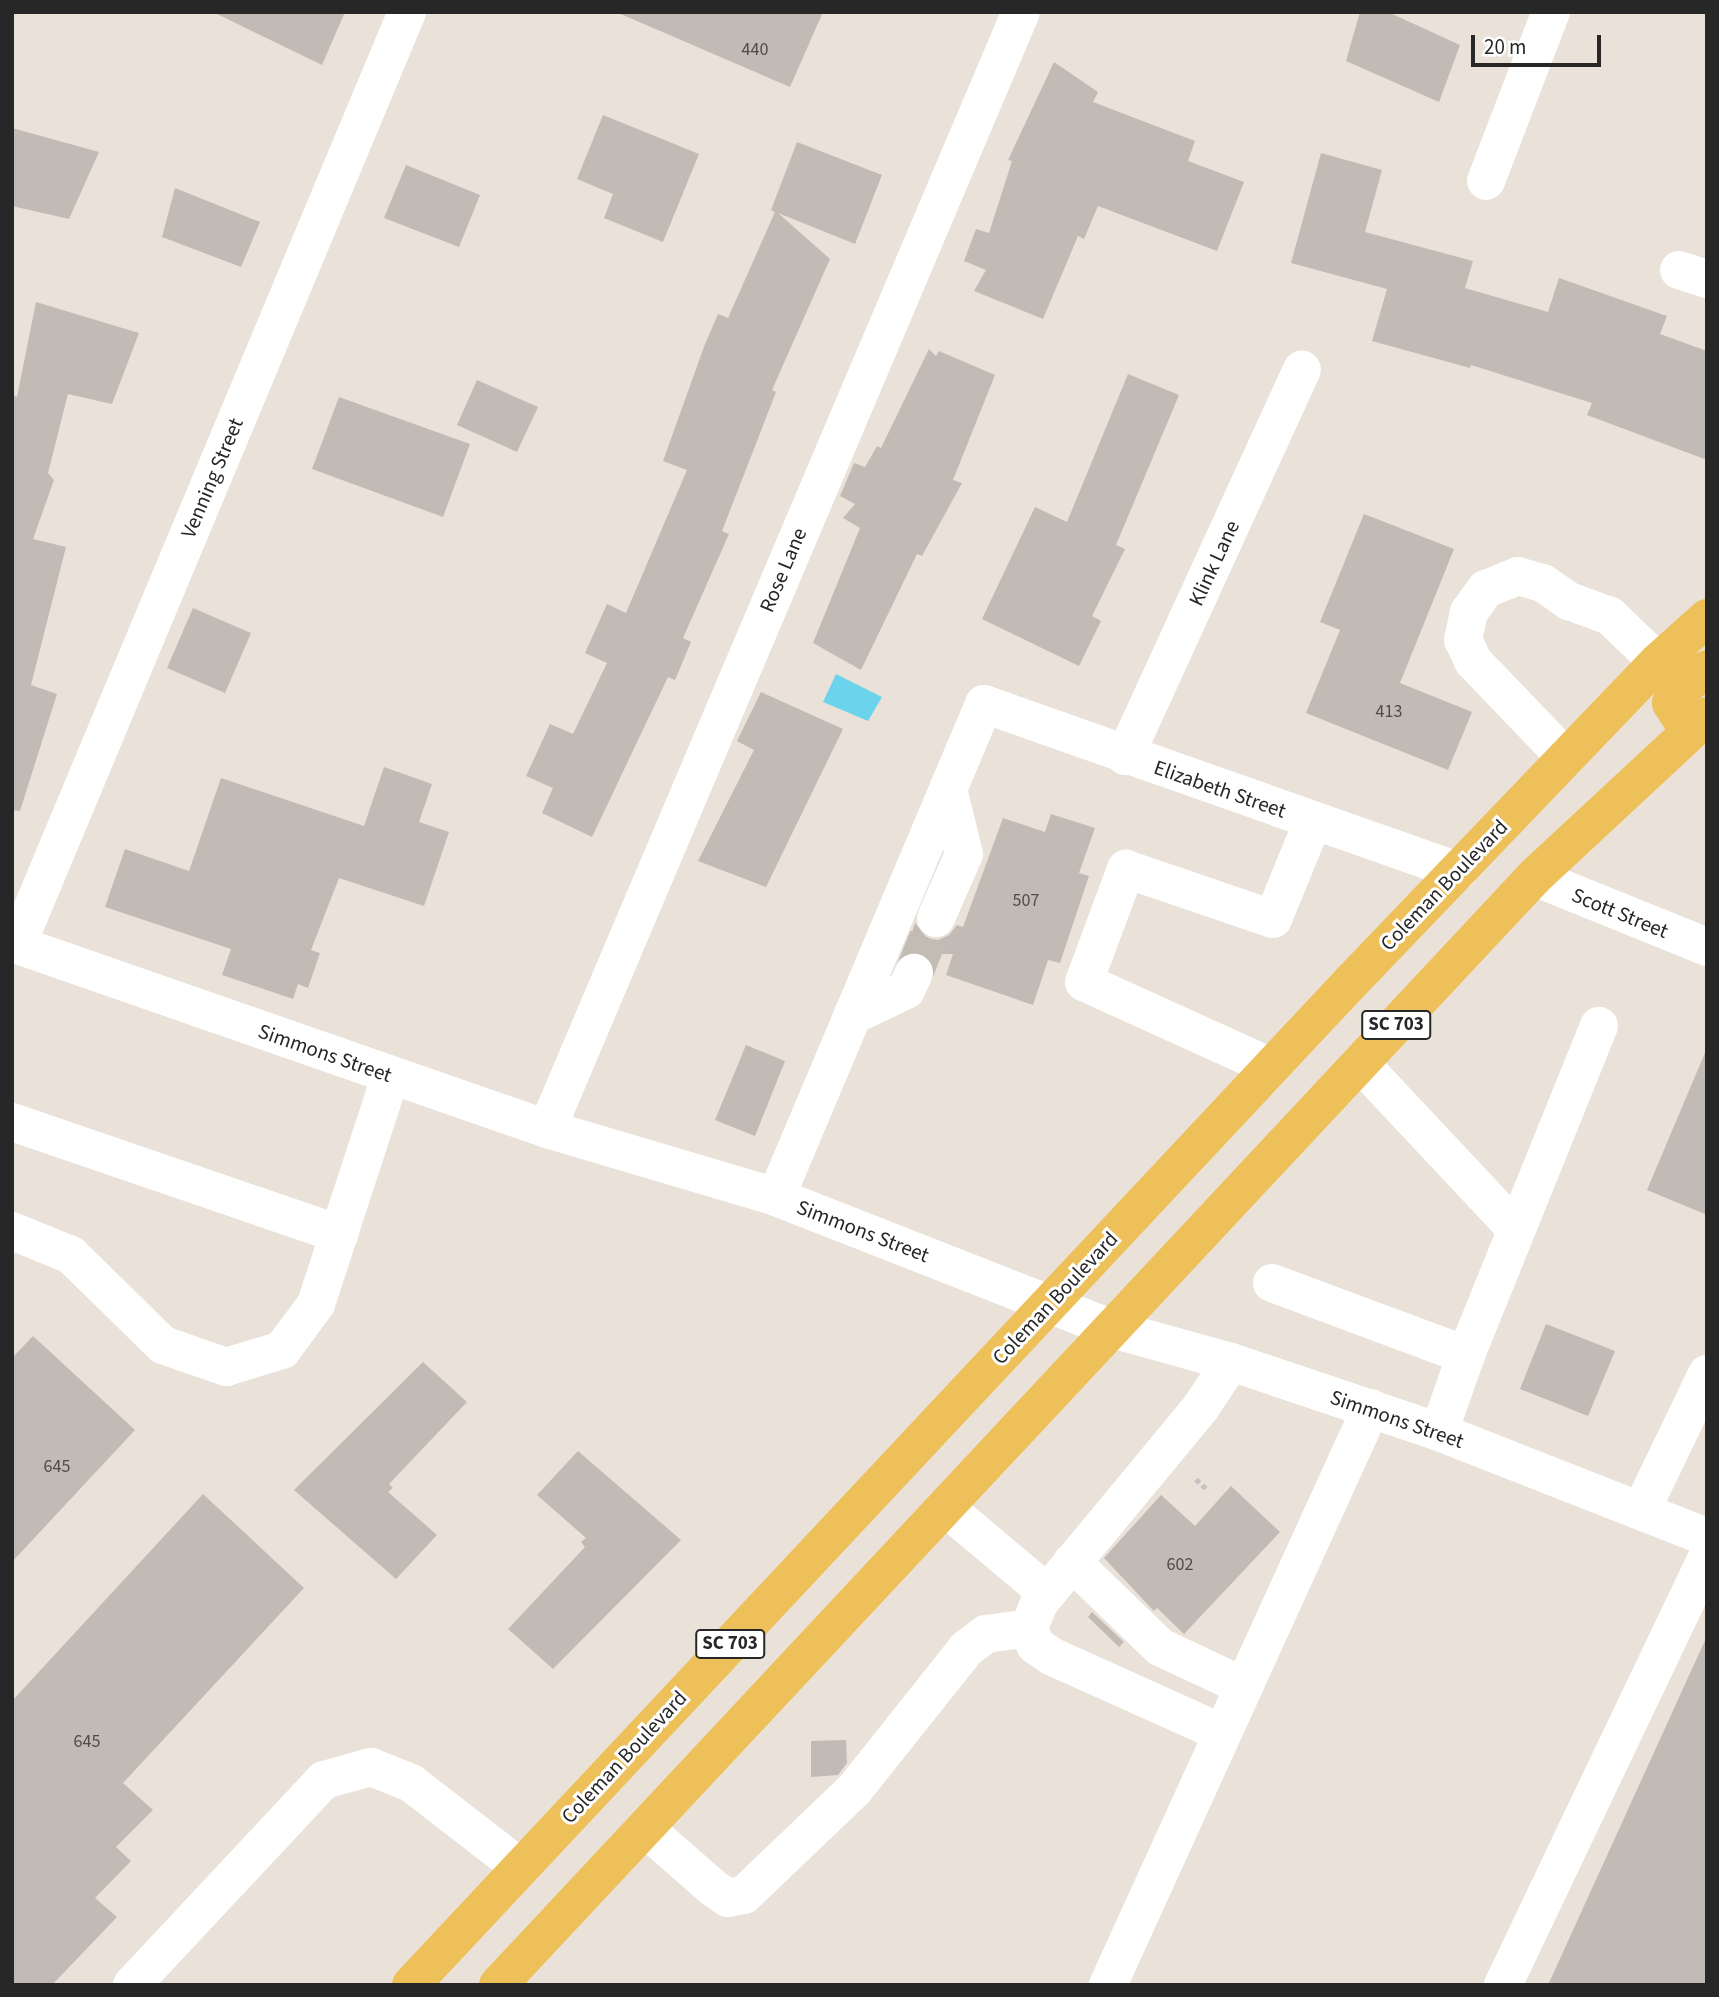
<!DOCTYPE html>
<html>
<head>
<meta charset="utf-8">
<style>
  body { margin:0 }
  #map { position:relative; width:1719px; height:1997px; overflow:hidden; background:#eae1d8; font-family:"Source Sans 3",sans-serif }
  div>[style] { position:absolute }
  .water>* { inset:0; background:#6bd4ec }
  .building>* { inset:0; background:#c2bbb5 }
  .minor-tunnel>* { height:38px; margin-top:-19px; transform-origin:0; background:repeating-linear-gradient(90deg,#c3bcb5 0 38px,transparent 0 57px) }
  .path>* { height:4.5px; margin-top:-2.25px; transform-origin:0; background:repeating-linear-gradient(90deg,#c3c3c3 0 5px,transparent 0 8.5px) }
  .minor>* { height:38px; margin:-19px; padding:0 19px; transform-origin:19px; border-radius:19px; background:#fff }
  .major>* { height:38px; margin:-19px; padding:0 19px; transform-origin:19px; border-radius:19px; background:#eec059 }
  span { translate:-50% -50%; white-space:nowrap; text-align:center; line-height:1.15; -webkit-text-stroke:6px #fff; paint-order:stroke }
  .number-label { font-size:18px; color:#4e4c4a }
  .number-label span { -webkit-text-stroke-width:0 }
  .shield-label span { padding:2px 5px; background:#fff; border:2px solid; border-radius:5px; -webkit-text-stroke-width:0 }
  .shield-label { font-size:19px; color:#272727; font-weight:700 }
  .street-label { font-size:21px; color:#272727 }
  .frame { position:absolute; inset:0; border:14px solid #272727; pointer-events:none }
  .scale { position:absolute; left:1471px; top:35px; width:130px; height:32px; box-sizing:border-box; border:4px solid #272727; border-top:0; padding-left:9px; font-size:21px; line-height:24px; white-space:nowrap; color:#272727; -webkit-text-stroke:5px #fff; paint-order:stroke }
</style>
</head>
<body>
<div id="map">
  <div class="water">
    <div style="clip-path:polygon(836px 674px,882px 697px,868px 721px,823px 702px)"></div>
  </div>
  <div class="building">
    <div style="clip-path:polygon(213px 12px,345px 12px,322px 65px)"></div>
    <div style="clip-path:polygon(616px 12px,823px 12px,790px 87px)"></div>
    <div style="clip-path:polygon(1360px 12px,1388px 12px,1460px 45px,1439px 102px,1346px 61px)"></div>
    <div style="clip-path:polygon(1054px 62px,1098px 92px,1093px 102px,1195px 141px,1188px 161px,1244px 182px,1217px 251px,1098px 206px,1084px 239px,1078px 236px,1043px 319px,974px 291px,986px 270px,964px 261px,976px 229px,989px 233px,1012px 161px,1008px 160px)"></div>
    <div style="clip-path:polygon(603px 115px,699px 154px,663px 242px,604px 218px,613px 194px,577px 179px)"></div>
    <div style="clip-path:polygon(12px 128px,99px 152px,69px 219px,12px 206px)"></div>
    <div style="clip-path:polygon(797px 142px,882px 175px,855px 244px,778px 213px,830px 259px,772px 390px,776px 392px,722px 531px,729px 534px,683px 638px,691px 642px,675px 680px,668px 677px,592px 837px,542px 813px,553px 788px,526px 776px,550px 724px,573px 734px,607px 663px,585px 653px,607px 604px,626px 613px,687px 470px,663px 461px,705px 344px,718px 314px,728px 318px,775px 212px,771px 210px)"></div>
    <div style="clip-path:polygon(1321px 153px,1382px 170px,1365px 232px,1473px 261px,1465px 288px,1548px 312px,1559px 278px,1667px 316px,1660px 334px,1707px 351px,1707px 460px,1587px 415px,1592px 403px,1471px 365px,1470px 368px,1372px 341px,1387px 289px,1291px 263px)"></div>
    <div style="clip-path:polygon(406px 165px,480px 195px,459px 247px,384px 218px)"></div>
    <div style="clip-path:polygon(175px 188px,260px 222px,241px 267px,162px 237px)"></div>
    <div style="clip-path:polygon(36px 302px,139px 333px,112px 404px,68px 394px,48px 473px,54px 480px,33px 539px,66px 547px,31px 685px,57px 694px,20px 811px,12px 810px,12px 395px,17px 397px)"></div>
    <div style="clip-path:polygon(929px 349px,936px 356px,939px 351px,995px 375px,953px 480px,962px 483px,922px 556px,917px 554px,861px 670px,813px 643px,860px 528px,843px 518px,855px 504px,840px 496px,854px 463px,865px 467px,877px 446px,881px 448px)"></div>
    <div style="clip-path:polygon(1128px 374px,1179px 395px,1116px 545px,1125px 549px,1092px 616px,1101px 621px,1079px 666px,982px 619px,1035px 507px,1067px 522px)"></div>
    <div style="clip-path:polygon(477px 380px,538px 407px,517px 452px,457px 425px)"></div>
    <div style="clip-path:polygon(339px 397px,470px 444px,443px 517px,312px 469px)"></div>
    <div style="clip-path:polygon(1364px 514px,1454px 549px,1400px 683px,1472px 712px,1448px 770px,1306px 713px,1340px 630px,1320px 622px)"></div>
    <div style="clip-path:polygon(193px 608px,251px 633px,225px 693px,167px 668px)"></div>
    <div style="clip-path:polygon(761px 692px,843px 729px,766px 887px,698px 861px,754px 750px,737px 741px)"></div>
    <div style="clip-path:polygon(384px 767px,432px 784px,419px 822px,449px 832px,424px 906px,339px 878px,311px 950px,320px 953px,308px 988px,298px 984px,293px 999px,222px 975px,231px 949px,105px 907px,125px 849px,189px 871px,221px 778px,364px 826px)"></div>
    <div style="clip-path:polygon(1051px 814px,1095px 828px,1079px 873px,1089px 876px,1060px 963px,1048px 960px,1033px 1005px,946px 975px,953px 954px,905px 954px,915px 923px,927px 938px,938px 940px,949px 935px,957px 925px,963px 927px,1003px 818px,1045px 832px)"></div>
    <div style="clip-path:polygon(746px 1045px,785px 1061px,755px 1136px,715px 1120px)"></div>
    <div style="clip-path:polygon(1707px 1048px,1707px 1215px,1647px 1190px)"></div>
    <div style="clip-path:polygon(1546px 1324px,1615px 1351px,1588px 1416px,1520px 1389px)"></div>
    <div style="clip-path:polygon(33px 1336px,135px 1430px,12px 1562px,12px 1358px)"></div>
    <div style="clip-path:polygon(423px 1362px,467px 1402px,389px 1484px,393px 1488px,388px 1492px,437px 1535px,396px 1579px,294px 1490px)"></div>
    <div style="clip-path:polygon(578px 1451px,681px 1540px,553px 1669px,508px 1629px,585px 1547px,581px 1542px,586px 1538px,537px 1495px)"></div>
    <div style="clip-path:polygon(1231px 1486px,1280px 1532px,1184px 1634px,1157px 1608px,1154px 1611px,1104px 1558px,1161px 1495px,1195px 1526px)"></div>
    <div style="clip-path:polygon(203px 1494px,304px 1588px,123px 1783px,153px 1810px,116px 1847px,131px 1861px,95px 1898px,117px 1917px,52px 1985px,12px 1985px,12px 1701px)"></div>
    <div style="clip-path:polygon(1092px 1612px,1124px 1642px,1119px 1647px,1088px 1617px)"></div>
    <div style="clip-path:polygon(1707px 1636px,1707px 1985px,1548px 1985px)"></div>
    <div style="clip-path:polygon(846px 1740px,847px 1763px,838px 1775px,811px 1777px,811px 1741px)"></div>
  </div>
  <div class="minor-tunnel">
    <div style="left:914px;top:973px;width:59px;rotate:-68.2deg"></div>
  </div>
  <div class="path">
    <div style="left:1196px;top:1479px;width:16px;rotate:43deg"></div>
  </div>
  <div class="minor">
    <div style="left:1486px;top:181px;width:181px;rotate:-69deg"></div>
    <div style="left:1679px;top:270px;width:29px;rotate:18deg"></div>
    <div style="left:1125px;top:756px;width:425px;rotate:-65.4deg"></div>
    <div style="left:1566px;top:758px;width:134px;rotate:-133.8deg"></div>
    <div style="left:1473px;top:661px;width:23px;rotate:-115deg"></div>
    <div style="left:1463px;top:640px;width:29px;rotate:-78deg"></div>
    <div style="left:1469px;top:612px;width:29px;rotate:-54deg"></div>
    <div style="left:1486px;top:589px;width:35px;rotate:-22deg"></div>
    <div style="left:1518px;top:576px;width:26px;rotate:16deg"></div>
    <div style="left:1543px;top:583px;width:32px;rotate:35deg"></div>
    <div style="left:1569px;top:601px;width:44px;rotate:20.1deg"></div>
    <div style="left:1610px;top:616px;width:66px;rotate:43.8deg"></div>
    <div style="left:1534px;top:877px;width:187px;rotate:22deg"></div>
    <div style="left:936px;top:918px;width:70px;rotate:-66.4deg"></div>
    <div style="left:964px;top:854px;width:67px;rotate:-103.8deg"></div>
    <div style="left:12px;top:943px;width:566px;rotate:19.17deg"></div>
    <div style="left:547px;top:1129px;width:239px;rotate:16.5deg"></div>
    <div style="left:776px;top:1197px;width:361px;rotate:21.4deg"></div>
    <div style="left:1112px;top:1329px;width:123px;rotate:15.5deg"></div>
    <div style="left:1231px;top:1362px;width:219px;rotate:18.6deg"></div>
    <div style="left:1439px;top:1432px;width:288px;rotate:21.4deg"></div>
    <div style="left:17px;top:945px;width:1011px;rotate:-67.31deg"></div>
    <div style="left:852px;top:1016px;width:60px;rotate:-25.7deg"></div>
    <div style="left:906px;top:990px;width:19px;rotate:-65deg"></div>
    <div style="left:1360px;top:1063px;width:228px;rotate:46.8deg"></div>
    <div style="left:1271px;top:1067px;width:205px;rotate:-155.6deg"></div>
    <div style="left:1084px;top:982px;width:121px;rotate:-69.6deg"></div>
    <div style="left:1126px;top:869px;width:155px;rotate:18.8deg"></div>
    <div style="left:1273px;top:919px;width:106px;rotate:-67.8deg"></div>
    <div style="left:12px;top:1122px;width:346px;rotate:18.9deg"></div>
    <div style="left:547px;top:1129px;width:1213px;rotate:-67.01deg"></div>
    <div style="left:776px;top:1197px;width:535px;rotate:-67.12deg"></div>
    <div style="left:984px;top:704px;width:503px;rotate:19.41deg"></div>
    <div style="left:12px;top:1231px;width:64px;rotate:22.1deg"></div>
    <div style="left:71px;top:1255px;width:129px;rotate:44.4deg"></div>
    <div style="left:163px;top:1345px;width:67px;rotate:19.2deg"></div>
    <div style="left:226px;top:1367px;width:59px;rotate:-16.9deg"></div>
    <div style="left:282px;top:1350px;width:57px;rotate:-53.5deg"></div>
    <div style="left:316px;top:1304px;width:239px;rotate:-71.9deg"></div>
    <div style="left:1272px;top:1283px;width:207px;rotate:20.4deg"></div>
    <div style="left:1439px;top:1432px;width:82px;rotate:-70.7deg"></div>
    <div style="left:1466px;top:1355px;width:355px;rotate:-68deg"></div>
    <div style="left:945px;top:1507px;width:133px;rotate:40.1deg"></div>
    <div style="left:1641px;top:1511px;width:152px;rotate:-64.3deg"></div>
    <div style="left:1072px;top:1562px;width:122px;rotate:44deg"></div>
    <div style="left:1160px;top:1647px;width:92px;rotate:25.2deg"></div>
    <div style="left:1222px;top:1733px;width:188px;rotate:-155.8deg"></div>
    <div style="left:1051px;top:1656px;width:19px;rotate:-145deg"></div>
    <div style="left:1035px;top:1645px;width:18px;rotate:-109deg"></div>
    <div style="left:1029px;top:1628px;width:27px;rotate:-68deg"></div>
    <div style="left:1039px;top:1603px;width:254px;rotate:-50.4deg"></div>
    <div style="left:1201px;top:1407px;width:54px;rotate:-56.3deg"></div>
    <div style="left:645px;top:1828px;width:89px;rotate:41.4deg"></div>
    <div style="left:712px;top:1887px;width:19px;rotate:35deg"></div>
    <div style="left:728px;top:1898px;width:16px;rotate:-11deg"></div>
    <div style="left:744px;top:1895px;width:152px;rotate:-43.7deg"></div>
    <div style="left:854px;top:1790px;width:180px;rotate:-51.5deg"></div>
    <div style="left:966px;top:1649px;width:25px;rotate:-37deg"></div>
    <div style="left:986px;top:1634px;width:43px;rotate:-7.9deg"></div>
    <div style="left:132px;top:1985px;width:281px;rotate:-46.9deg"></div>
    <div style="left:324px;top:1780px;width:49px;rotate:-15.5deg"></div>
    <div style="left:371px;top:1767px;width:43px;rotate:21.8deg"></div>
    <div style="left:411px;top:1783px;width:139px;rotate:37.7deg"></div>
    <div style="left:1108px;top:1985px;width:634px;rotate:-65.5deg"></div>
    <div style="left:1503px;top:1985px;width:473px;rotate:-64.5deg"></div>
  </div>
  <div class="major">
    <div style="left:1688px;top:730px;width:32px;rotate:-122deg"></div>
    <div style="left:1671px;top:703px;width:9px;rotate:-72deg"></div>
    <div style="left:1674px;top:694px;width:41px;rotate:-37.1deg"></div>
    <div style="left:411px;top:1985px;width:1373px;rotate:-46.86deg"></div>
    <div style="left:1350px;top:983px;width:445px;rotate:-46.2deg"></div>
    <div style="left:1658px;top:662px;width:66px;rotate:-41.9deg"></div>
    <div style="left:498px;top:1985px;width:1517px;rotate:-46.92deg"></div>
    <div style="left:1534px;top:877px;width:236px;rotate:-42.9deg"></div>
  </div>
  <div class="number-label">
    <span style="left:755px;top:50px">440</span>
    <span style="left:1389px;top:712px">413</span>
    <span style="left:1026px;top:901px">507</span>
    <span style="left:57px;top:1467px">645</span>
    <span style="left:1180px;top:1565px">602</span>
    <span style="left:87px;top:1742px">645</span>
  </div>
  <div class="shield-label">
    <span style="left:1396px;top:1025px">SC 703</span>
    <span style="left:730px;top:1644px">SC 703</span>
  </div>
  <div class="street-label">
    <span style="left:212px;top:478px;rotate:-67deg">Venning Street</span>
    <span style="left:1214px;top:563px;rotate:-65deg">Klink Lane</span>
    <span style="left:783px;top:570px;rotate:-67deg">Rose Lane</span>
    <span style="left:1220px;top:789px;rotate:19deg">Elizabeth Street</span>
    <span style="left:1444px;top:885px;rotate:-46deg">Coleman Boulevard</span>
    <span style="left:1620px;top:913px;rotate:22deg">Scott Street</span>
    <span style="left:325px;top:1053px;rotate:19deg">Simmons Street</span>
    <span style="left:863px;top:1231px;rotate:21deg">Simmons Street</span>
    <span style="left:1055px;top:1298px;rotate:-47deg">Coleman Boulevard</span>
    <span style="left:1397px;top:1419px;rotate:19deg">Simmons Street</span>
    <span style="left:624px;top:1757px;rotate:-47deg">Coleman Boulevard</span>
  </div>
  <div class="frame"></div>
  <div class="scale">20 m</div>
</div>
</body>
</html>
